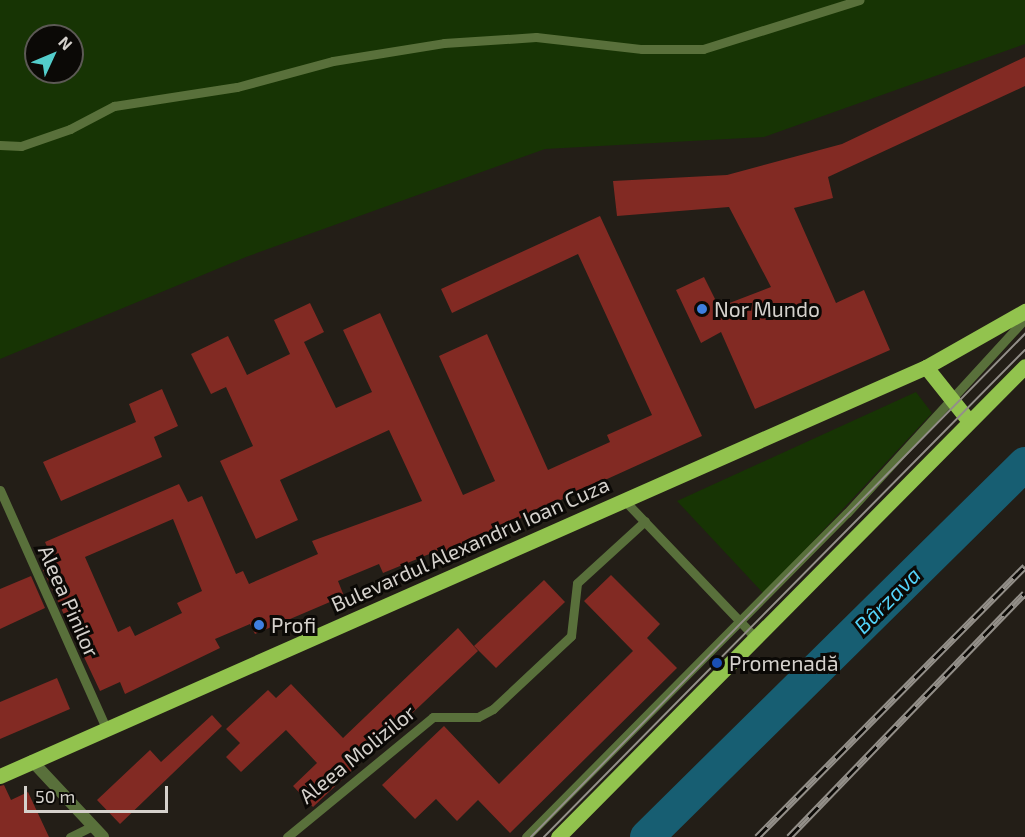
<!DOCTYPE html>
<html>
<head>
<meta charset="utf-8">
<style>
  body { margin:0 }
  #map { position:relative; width:1025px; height:837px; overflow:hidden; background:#231e17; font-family:"Exo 2",sans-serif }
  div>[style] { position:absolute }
  .green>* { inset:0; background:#173404 }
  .river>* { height:34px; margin:-17px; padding:0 17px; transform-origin:17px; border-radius:17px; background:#175e72 }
  .building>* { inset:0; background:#822a23 }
  .service>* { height:9px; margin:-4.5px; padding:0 4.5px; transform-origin:4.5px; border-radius:4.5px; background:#59703b }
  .minor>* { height:12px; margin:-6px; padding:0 6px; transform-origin:6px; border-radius:6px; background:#59703b }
  .primary>* { height:15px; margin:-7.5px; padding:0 7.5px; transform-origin:7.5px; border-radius:7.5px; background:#92c34e }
  .tram>* { height:1.5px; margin:-0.75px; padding:0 0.75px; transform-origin:0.75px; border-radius:0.75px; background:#938f89 }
  .rail>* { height:7px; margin-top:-3.5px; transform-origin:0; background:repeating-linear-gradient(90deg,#0b0906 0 14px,#938f89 0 28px); box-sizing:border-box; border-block:2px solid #938f89 }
  .dots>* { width:16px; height:16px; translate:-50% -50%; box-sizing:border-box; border:3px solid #0b0906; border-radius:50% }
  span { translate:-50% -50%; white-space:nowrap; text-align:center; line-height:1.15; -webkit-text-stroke:6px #0b0906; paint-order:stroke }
  .poi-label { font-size:21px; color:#d5d1cc }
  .left { translate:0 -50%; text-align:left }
  .street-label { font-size:21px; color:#d5d1cc }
  .water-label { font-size:22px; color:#53d2f8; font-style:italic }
  .north { position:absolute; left:24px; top:24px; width:60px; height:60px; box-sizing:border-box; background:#0b0906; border:2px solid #5c5955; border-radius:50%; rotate:46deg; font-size:16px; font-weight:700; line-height:24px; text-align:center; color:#d5d1cc }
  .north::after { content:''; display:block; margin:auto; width:21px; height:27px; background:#53cdcb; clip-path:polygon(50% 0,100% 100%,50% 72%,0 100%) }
  .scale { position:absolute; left:24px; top:786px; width:144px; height:27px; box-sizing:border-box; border:3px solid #d5d1cc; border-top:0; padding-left:8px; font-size:18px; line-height:21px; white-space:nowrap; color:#d5d1cc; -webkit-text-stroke:4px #0b0906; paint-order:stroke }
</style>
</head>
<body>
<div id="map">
  <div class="green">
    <div style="clip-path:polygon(evenodd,0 0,1025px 0,1025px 44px,764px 137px,545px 149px,246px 257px,0 359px,0 0,36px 36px,72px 36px,72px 72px,36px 72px,36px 36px)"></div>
    <div style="clip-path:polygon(916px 392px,932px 413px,764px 594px,677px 501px)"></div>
  </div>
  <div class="river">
    <div style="left:647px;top:837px;width:531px;rotate:-44.62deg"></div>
  </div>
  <div class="building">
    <div style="clip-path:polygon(1025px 57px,1025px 86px,828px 177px,833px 198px,794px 208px,836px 303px,864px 290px,890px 350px,755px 409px,721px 332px,701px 343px,676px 290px,704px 277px,719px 307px,771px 287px,729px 207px,617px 216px,613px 181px,727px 175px,842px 144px)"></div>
    <div style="clip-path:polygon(evenodd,600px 216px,702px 436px,446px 552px,444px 548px,383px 573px,379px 564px,338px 581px,344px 596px,255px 634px,250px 624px,215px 639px,220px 648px,125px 694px,120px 682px,100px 691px,43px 570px,55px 565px,45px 542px,179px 484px,188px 502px,202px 496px,236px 574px,243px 571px,249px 584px,318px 554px,312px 541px,422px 501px,389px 430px,280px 480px,298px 520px,256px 539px,220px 461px,253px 446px,226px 387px,211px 394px,191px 354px,228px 336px,247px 375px,290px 354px,274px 320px,310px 303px,324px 332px,304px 342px,336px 408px,372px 392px,343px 330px,380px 313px,463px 495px,495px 481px,439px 356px,487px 334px,548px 470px,610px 442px,607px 435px,652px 415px,578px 254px,452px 313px,441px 289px,600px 216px,173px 519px,202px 591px,177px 603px,182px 613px,135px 636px,130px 626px,118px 632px,85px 557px,173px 519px)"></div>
    <div style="clip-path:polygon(162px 389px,178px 426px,154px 437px,162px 457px,61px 501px,43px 462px,136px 422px,129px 404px)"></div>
    <div style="clip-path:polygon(611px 575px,660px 624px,647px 638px,677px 668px,510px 833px,478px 800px,457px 821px,436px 799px,415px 819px,382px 785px,444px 726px,499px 784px,633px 651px,584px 601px)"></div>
    <div style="clip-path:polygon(31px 576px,45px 608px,0 629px,0 589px)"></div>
    <div style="clip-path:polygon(544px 580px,565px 602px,496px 668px,474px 646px)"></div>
    <div style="clip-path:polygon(458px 628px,478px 651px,313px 807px,293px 786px,317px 763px,286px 730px,241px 772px,226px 757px,240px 743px,226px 729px,268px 690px,276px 698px,291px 684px,343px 738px)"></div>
    <div style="clip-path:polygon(57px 678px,70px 709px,0 739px,0 702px)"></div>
    <div style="clip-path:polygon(212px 715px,222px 726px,120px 824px,97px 800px,150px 750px,161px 762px)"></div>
    <div style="clip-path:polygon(4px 785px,11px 800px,28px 792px,49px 837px,0 837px,0 786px)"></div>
  </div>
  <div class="service">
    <div style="left:0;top:145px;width:21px;rotate:3deg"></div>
    <div style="left:21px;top:146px;width:52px;rotate:-19.1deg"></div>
    <div style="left:70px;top:129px;width:50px;rotate:-27.6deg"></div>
    <div style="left:114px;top:106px;width:124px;rotate:-8.8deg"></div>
    <div style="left:237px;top:87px;width:99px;rotate:-15.2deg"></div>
    <div style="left:333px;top:61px;width:112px;rotate:-9.2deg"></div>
    <div style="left:444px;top:43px;width:92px;rotate:-3.7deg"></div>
    <div style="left:536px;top:37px;width:107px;rotate:6.5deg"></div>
    <div style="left:642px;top:49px;width:61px"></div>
    <div style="left:703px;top:49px;width:164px;rotate:-17.4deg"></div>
    <div style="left:0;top:490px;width:258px;rotate:66deg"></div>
    <div style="left:624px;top:500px;width:192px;rotate:46.3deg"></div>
    <div style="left:70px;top:837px;width:25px;rotate:-26deg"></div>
    <div style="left:287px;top:837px;width:189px;rotate:-39.4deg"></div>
    <div style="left:433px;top:717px;width:45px"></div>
    <div style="left:478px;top:717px;width:17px;rotate:-28deg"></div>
    <div style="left:493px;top:709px;width:107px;rotate:-43.1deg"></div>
    <div style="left:571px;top:636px;width:53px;rotate:-83.5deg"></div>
    <div style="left:577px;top:583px;width:92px;rotate:-42.4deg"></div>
    <div style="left:526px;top:837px;width:456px;rotate:-45.3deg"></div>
    <div style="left:847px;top:513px;width:263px;rotate:-47.5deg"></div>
  </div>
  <div class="minor">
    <div style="left:32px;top:761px;width:104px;rotate:46.9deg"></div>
  </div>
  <div class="primary">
    <div style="left:926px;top:367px;width:69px;rotate:51.5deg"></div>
    <div style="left:0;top:776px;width:1012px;rotate:-23.83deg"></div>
    <div style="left:926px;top:367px;width:114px;rotate:-29.5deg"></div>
    <div style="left:558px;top:837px;width:663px;rotate:-45.24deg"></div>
  </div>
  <div class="tram">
    <div style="left:531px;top:837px;width:705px;rotate:-45.52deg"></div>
    <div style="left:544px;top:837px;width:684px;rotate:-45.36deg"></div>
  </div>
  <div class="rail">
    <div style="left:757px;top:837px;width:381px;rotate:-45.3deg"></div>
    <div style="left:789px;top:837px;width:339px;rotate:-46deg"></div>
  </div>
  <div class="dots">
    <div style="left:702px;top:309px;background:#3f7fe0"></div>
    <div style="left:259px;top:625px;background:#3f7fe0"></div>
    <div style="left:717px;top:663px;background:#1a4fb4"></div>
  </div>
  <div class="poi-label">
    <span class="left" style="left:714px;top:309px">Nor Mundo</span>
    <span class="left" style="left:271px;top:625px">Profi</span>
    <span class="left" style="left:729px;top:663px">Promenadă</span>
  </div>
  <div class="street-label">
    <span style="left:470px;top:544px;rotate:-24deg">Bulevardul Alexandru Ioan Cuza</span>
    <span style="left:69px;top:601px;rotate:66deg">Aleea Pinilor</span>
    <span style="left:357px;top:754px;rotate:-39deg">Aleea Molizilor</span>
  </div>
  <div class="water-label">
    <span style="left:887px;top:600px;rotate:-45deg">Bârzava</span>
  </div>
  <div class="north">N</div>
  <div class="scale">50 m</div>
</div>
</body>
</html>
